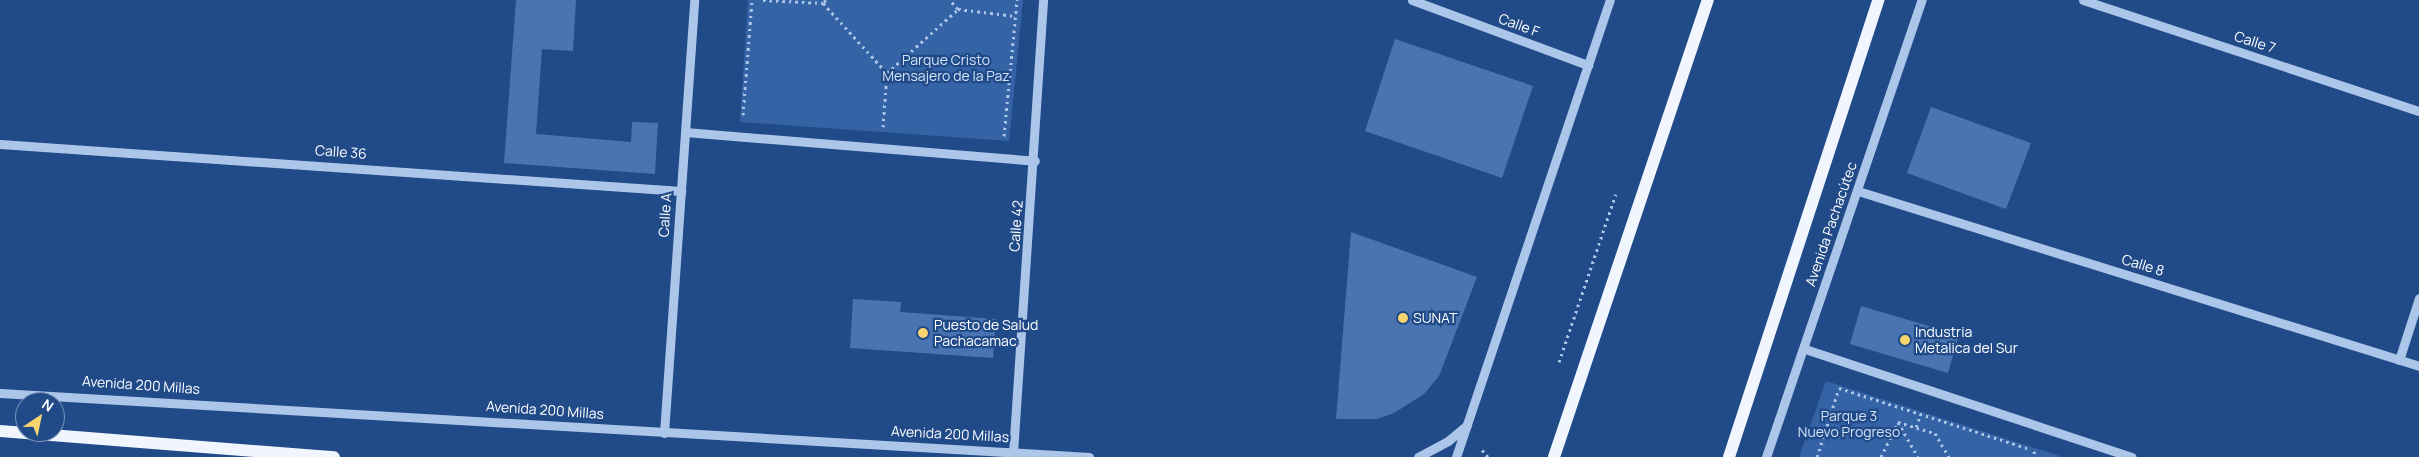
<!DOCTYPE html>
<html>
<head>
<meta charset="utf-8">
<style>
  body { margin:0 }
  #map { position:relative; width:2419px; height:457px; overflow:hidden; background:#214b88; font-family:Manrope,sans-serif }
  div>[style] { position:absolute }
  .green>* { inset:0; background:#3564a6 }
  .building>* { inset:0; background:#4a74b1 }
  .path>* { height:3px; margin-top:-1.5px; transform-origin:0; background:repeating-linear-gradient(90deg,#acc6ea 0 2.5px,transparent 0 6.5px) }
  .minor>* { height:9px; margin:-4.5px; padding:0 4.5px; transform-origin:4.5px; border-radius:4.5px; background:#acc6ea }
  .major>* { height:12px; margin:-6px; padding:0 6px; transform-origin:6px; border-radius:6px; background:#f0f5fe }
  .dots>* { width:14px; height:14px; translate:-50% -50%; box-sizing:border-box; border:2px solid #214b88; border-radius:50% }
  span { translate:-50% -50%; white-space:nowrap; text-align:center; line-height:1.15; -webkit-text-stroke:4.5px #214b88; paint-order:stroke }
  .street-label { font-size:14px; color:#fff }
  .park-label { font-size:14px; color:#d1e1f8 }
  .poi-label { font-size:14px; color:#fff }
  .left { translate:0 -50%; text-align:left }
  .north { position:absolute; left:15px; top:392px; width:50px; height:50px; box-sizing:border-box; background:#214b88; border:1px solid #7a93b8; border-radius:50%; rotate:34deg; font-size:14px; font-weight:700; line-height:20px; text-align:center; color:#fff }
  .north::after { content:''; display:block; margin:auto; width:18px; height:22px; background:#f7d46e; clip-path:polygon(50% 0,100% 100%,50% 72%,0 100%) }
</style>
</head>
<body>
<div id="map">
  <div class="green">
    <div style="clip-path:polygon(748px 0,1023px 0,1009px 141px,740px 122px)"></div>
    <div style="clip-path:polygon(1826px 381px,2063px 457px,1799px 457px)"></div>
  </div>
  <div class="building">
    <div style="clip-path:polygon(516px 0,576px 0,573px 51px,542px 49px,536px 134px,631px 142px,632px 122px,658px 123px,655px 174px,504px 163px)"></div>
    <div style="clip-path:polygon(1395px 39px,1533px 86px,1502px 178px,1365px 131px)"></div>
    <div style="clip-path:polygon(1931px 107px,2031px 143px,2006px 209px,1907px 173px)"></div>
    <div style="clip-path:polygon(1351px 232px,1477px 277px,1439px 376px,1424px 394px,1394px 413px,1377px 419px,1336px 419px)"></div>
    <div style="clip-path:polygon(853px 299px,901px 302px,900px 312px,996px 319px,993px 358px,850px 348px)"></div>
    <div style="clip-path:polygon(1861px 306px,1959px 335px,1948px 373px,1850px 344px)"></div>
  </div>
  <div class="path">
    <div style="left:763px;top:0;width:60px;rotate:2.9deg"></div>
    <div style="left:826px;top:0;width:4px;rotate:135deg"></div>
    <div style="left:823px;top:3px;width:95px;rotate:47.6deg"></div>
    <div style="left:887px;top:73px;width:96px;rotate:-42deg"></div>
    <div style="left:958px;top:9px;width:12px;rotate:-132deg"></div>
    <div style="left:958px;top:9px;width:58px;rotate:6.9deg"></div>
    <div style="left:743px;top:115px;width:115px;rotate:-85.5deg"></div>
    <div style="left:883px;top:127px;width:54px;rotate:-85.8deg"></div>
    <div style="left:1004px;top:136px;width:137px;rotate:-84.5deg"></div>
    <div style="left:1559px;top:362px;width:177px;rotate:-71.3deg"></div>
    <div style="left:1898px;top:422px;width:40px;rotate:60.3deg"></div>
    <div style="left:1916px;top:427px;width:14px;rotate:-69deg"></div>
    <div style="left:1482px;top:450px;width:9px;rotate:49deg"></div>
    <div style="left:2034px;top:451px;width:6px;rotate:81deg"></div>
    <div style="left:1817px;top:457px;width:72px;rotate:-72.3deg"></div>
    <div style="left:1839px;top:388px;width:201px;rotate:17.7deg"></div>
    <div style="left:1881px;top:457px;width:39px;rotate:-64deg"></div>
    <div style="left:1898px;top:422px;width:39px;rotate:17deg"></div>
    <div style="left:1935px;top:433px;width:28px;rotate:60deg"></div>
  </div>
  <div class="minor">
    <div style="left:1412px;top:0;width:188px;rotate:20.3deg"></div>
    <div style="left:2083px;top:0;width:354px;rotate:18.3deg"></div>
    <div style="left:685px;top:132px;width:351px;rotate:4.7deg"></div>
    <div style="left:0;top:144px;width:683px;rotate:3.95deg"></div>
    <div style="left:1858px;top:191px;width:588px;rotate:17.32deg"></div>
    <div style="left:1805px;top:349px;width:344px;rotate:18.3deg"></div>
    <div style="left:2399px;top:360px;width:65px;rotate:-72.1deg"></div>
    <div style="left:0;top:393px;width:1091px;rotate:3.36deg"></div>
    <div style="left:664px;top:433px;width:434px;rotate:-86deg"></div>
    <div style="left:1013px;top:453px;width:454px;rotate:-86.2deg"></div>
    <div style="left:1418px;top:457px;width:34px;rotate:-28deg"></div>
    <div style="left:1448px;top:441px;width:25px;rotate:-40deg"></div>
    <div style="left:1456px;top:457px;width:482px;rotate:-71.4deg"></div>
    <div style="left:1766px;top:457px;width:483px;rotate:-71.2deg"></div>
  </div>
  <div class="major">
    <div style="left:0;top:431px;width:335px;rotate:4.5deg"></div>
    <div style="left:1554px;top:457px;width:482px;rotate:-71.4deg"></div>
    <div style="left:1729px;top:457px;width:481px;rotate:-71.9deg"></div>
  </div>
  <div class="dots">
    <div style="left:1403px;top:318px;background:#f7d46e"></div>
    <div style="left:923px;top:333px;background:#f7d46e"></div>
    <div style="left:1905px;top:340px;background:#f7d46e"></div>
  </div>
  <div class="street-label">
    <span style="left:1519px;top:25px;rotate:20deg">Calle F</span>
    <span style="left:2255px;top:42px;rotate:18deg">Calle 7</span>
    <span style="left:341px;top:152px;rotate:4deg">Calle 36</span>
    <span style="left:665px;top:215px;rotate:-86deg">Calle A</span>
    <span style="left:1831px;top:224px;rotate:-71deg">Avenida Pachacútec</span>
    <span style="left:1016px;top:226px;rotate:-86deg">Calle 42</span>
    <span style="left:2143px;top:265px;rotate:17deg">Calle 8</span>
    <span style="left:141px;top:385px;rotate:4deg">Avenida 200 Millas</span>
    <span style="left:545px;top:410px;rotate:4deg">Avenida 200 Millas</span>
    <span style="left:950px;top:434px;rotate:3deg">Avenida 200 Millas</span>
  </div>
  <div class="park-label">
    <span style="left:946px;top:68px">Parque Cristo<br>Mensajero de la Paz</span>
    <span style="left:1849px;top:424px">Parque 3<br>Nuevo Progreso</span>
  </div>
  <div class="poi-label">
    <span class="left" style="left:1413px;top:318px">SUNAT</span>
    <span class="left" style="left:934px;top:333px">Puesto de Salud<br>Pachacamac</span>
    <span class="left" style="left:1915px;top:340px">Industria<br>Metalica del Sur</span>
  </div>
  <div class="north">N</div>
</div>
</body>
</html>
